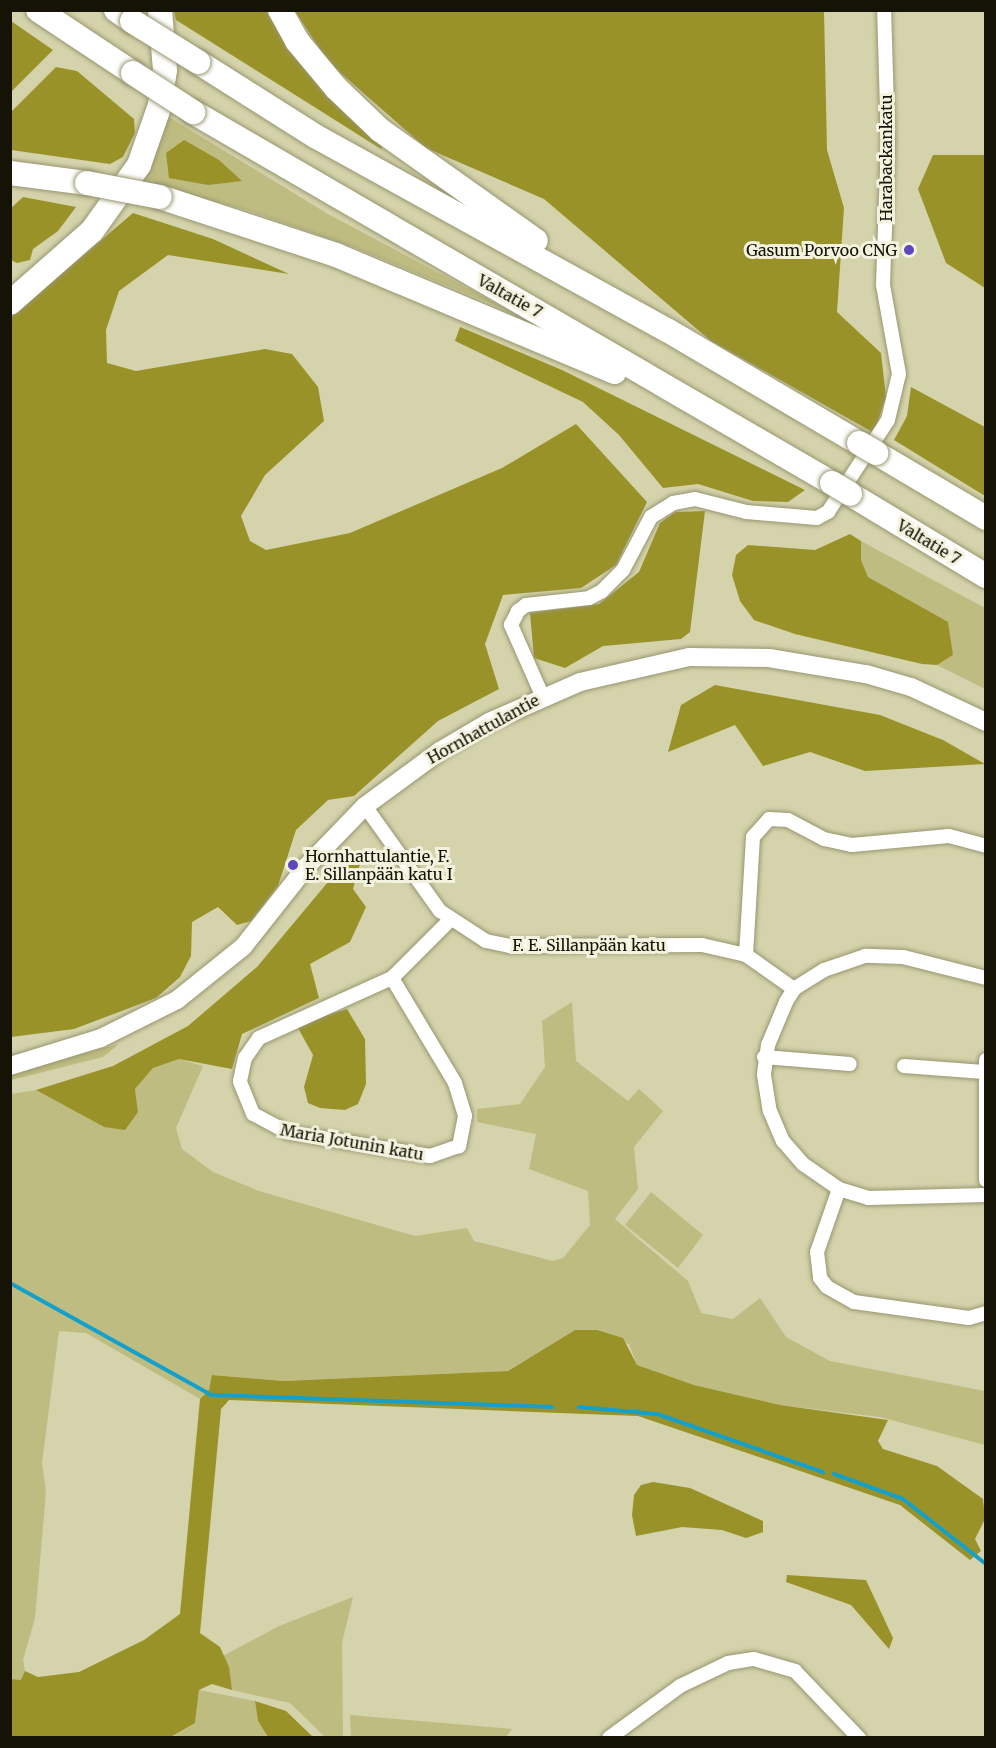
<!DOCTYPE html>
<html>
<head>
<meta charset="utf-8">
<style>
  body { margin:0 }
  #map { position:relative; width:996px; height:1748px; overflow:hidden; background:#d4d3ab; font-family:Merriweather,serif }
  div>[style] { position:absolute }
  .green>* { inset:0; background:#bfbc81 }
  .forest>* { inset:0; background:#999229 }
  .stream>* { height:4px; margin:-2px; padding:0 2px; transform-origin:2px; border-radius:2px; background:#14a0ca }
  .roads { filter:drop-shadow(0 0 2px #989670) drop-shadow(0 0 2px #989670) }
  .street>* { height:14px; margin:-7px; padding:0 7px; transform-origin:7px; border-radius:7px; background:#fff }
  .secondary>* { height:18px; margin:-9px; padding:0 9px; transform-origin:9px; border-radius:9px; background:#fff }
  .highway>* { height:24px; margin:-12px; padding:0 12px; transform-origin:12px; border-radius:12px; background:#fff }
  .bridges { filter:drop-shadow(0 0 2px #989670) drop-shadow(0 0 2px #989670) }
  .highway-bridge>* { height:24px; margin:-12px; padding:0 12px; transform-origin:12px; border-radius:12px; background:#fff }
  .dots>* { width:16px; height:16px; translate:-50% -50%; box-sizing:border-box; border:3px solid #f3f2de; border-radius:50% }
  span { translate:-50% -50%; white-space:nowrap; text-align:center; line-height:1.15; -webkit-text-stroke:6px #f3f2de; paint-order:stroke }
  .street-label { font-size:16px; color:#141305 }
  .poi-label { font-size:16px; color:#141305 }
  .right { translate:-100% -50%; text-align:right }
  .left { translate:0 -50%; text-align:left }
  .frame { position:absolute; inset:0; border:12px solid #141305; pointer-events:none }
</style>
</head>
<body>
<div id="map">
  <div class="green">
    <div style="clip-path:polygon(169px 117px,328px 214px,514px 313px,353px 247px,250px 211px,140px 181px)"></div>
    <div style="clip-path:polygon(861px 541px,985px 608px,985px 689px,937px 665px,953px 655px,894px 592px,868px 577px,861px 560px)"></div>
    <div style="clip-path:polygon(572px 1002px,576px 1061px,628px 1101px,639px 1089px,663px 1111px,634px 1147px,638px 1189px,615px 1219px,688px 1281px,701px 1313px,733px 1319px,760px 1298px,786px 1337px,830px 1361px,985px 1391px,985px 1445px,880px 1417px,780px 1405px,694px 1385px,637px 1365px,629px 1344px,575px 1330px,508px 1371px,284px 1381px,213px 1375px,209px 1390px,200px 1399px,86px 1333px,59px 1331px,42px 1463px,46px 1492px,35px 1618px,23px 1660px,25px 1671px,22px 1680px,11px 1679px,11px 1094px,36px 1090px,104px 1127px,138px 1112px,135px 1089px,153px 1068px,179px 1059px,203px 1066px,176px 1128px,182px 1149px,213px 1172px,259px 1191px,415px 1236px,467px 1228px,474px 1241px,553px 1261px,563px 1258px,590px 1225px,588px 1191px,529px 1169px,536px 1134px,477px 1122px,477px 1109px,520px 1104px,545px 1067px,542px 1021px)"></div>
    <div style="clip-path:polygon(119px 1044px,103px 1057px,11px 1080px,11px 1072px)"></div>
    <div style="clip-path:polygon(651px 1192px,703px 1235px,678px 1268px,625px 1225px)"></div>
    <div style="clip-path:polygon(353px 1597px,342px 1643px,343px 1737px,325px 1737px,290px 1703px,232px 1690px,223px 1656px,279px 1626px)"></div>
    <div style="clip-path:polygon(199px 1690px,255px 1701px,258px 1721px,268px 1737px,171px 1738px,195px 1723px)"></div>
    <div style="clip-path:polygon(350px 1715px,512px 1729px,506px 1737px,351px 1737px)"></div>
  </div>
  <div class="forest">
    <div style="clip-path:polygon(174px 11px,272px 11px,384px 144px,381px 149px,176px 20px)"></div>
    <div style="clip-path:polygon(295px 11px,824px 11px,827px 150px,844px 208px,837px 312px,881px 353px,886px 397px,874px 433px,711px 341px,544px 199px,426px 148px,328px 62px)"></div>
    <div style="clip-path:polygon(11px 21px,53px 50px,11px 92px)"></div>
    <div style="clip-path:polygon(56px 67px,77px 71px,134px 119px,135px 133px,123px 157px,110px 164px,11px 150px,11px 112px)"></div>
    <div style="clip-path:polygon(184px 140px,219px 160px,242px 181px,208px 185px,169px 178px,166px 153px)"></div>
    <div style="clip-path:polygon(933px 155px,985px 155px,985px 288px,946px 263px,918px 189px)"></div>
    <div style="clip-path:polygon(23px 197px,76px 207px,58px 231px,33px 249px,30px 260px,17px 263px,11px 260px,11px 208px)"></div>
    <div style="clip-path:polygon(133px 213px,213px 239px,289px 274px,168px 255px,119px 291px,106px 330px,107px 363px,136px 371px,265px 349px,292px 354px,318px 387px,324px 421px,265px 475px,241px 516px,250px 541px,266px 550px,350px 533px,502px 468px,576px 424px,647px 502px,616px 565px,581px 588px,503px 595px,485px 644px,499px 689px,438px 721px,354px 796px,328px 800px,296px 830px,278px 886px,251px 921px,237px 925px,218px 907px,192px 922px,191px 956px,180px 977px,156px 998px,74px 1029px,11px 1037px,11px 317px)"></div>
    <div style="clip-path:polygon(460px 327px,562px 370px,805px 490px,788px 502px,753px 501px,698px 484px,663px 488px,619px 435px,583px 402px,455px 341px)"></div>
    <div style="clip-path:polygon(911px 387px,985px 427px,985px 496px,894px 440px,907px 416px)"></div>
    <div style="clip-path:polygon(705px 511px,690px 632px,681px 639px,603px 646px,565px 668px,534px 658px,530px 613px,599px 604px,639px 572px,660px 523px,675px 512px)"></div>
    <div style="clip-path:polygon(850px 534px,861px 541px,861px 560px,868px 577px,948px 622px,953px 655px,937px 665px,922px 664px,795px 634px,754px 620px,740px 601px,732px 575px,736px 555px,748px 545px,815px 550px)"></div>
    <div style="clip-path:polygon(715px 685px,880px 715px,943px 740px,985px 764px,865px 771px,810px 752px,763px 766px,735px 725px,668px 752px,681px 705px)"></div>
    <div style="clip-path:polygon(353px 852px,362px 857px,353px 889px,366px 907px,350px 942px,310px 964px,319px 998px,242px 1034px,232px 1069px,179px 1059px,153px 1068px,135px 1089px,138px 1112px,125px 1130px,104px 1127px,36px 1090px,113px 1066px,188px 1026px,257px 967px)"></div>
    <div style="clip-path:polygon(347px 1009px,365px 1039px,366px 1084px,358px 1104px,345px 1110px,320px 1108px,308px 1103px,304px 1087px,313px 1055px,298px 1028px,300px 1023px)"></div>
    <div style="clip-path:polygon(575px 1330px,597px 1330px,623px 1338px,637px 1365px,694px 1385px,780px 1405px,888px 1420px,878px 1441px,883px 1449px,937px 1466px,983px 1499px,985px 1519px,975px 1539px,981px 1551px,970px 1560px,900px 1505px,638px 1416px,229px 1400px,221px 1409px,200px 1633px,220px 1647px,229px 1667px,232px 1690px,212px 1684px,199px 1690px,195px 1723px,171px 1737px,11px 1737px,11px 1679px,21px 1680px,25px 1671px,38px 1677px,79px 1672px,144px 1640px,180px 1614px,200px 1399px,209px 1390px,212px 1375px,284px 1381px,508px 1371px)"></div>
    <div style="clip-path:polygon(653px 1482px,690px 1488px,763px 1521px,763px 1532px,746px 1538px,722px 1530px,682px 1527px,636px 1536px,632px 1515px,634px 1495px,641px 1485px)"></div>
    <div style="clip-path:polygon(787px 1575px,866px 1580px,893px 1638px,889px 1649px,851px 1605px,786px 1582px)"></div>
    <div style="clip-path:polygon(255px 1701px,286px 1711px,313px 1737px,268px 1737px,258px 1721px)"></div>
  </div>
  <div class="stream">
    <div style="left:10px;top:1283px;width:230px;rotate:29.1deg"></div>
    <div style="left:211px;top:1395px;width:341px;rotate:2deg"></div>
    <div style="left:579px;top:1407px;width:78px;rotate:5.1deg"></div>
    <div style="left:657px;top:1414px;width:176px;rotate:19.3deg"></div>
    <div style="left:834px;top:1474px;width:73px;rotate:19.9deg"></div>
    <div style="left:903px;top:1499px;width:105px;rotate:38.1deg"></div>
  </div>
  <div class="roads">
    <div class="street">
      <div style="left:542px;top:695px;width:77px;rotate:-113.9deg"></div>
      <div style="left:511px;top:625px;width:16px;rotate:-63deg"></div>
      <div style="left:518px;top:611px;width:10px;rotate:-37deg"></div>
      <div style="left:526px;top:605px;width:63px;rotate:-6.3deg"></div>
      <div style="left:589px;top:598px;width:15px;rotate:-28deg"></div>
      <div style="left:602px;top:591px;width:30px;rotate:-45deg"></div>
      <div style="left:623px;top:570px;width:60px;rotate:-62.2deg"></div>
      <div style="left:651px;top:517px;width:26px;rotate:-32deg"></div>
      <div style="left:673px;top:503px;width:22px;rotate:-10deg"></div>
      <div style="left:695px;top:499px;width:53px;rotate:14.3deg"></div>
      <div style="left:746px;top:512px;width:71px;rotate:4.8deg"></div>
      <div style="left:817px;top:518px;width:13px;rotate:-29deg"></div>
      <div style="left:828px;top:512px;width:110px;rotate:-56.9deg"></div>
      <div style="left:888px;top:420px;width:47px;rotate:-76.6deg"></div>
      <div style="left:899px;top:374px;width:90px;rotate:-100.2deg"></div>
      <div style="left:883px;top:285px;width:143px;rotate:-88deg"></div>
      <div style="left:888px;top:142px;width:132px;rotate:-91.7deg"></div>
      <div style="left:365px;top:806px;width:129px;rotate:54.5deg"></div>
      <div style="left:440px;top:911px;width:55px;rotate:33.1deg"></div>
      <div style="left:486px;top:941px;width:25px;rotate:12deg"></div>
      <div style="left:510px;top:946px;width:192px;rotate:-0.3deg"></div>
      <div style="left:702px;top:945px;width:45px;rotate:12.8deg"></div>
      <div style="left:746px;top:955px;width:59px;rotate:35.3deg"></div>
      <div style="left:746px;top:955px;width:118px;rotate:-86.6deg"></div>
      <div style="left:753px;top:837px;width:24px;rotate:-48deg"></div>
      <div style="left:769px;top:819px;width:19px;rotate:3deg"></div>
      <div style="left:788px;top:820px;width:41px;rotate:27.8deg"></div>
      <div style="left:824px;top:839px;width:29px;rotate:12deg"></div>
      <div style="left:852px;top:845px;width:97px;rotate:-5.3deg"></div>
      <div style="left:949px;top:836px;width:38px;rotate:15deg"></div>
      <div style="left:392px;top:978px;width:122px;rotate:59deg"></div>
      <div style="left:455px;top:1083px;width:34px;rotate:73deg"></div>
      <div style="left:465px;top:1116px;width:31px;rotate:101deg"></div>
      <div style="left:459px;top:1146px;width:31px;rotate:161deg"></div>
      <div style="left:430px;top:1156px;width:145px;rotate:-170.5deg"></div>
      <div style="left:287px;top:1132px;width:38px;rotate:-152deg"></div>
      <div style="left:253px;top:1114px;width:35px;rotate:-112deg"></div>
      <div style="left:240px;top:1081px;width:24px;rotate:-78deg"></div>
      <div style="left:245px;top:1058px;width:24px;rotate:-55deg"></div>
      <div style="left:259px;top:1038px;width:146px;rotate:-24.3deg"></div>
      <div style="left:392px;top:978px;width:81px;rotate:-45deg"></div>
      <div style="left:986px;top:978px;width:86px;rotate:-165.8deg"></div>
      <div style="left:903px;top:957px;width:38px;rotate:-178deg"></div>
      <div style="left:865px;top:956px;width:43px;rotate:161.1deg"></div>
      <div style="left:824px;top:970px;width:36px;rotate:148deg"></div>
      <div style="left:794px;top:989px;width:15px;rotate:122deg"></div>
      <div style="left:786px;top:1002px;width:47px;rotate:112.7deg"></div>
      <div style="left:768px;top:1045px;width:30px;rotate:98deg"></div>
      <div style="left:764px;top:1075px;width:36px;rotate:81deg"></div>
      <div style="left:770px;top:1111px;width:33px;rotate:67deg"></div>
      <div style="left:783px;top:1141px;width:30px;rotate:49deg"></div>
      <div style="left:803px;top:1164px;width:44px;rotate:34.8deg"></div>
      <div style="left:839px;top:1189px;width:30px;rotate:17deg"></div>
      <div style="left:868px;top:1198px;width:118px;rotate:-1.5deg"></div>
      <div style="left:764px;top:1057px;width:86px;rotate:4.7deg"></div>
      <div style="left:986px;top:1060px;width:120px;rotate:90deg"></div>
      <div style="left:904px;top:1066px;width:80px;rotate:4.3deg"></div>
      <div style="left:839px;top:1189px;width:67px;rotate:109.2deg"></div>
      <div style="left:817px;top:1252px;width:26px;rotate:83deg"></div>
      <div style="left:820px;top:1278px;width:11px;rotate:52deg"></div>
      <div style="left:827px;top:1287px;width:31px;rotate:29deg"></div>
      <div style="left:854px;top:1302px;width:116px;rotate:7.9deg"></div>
      <div style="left:969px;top:1318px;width:18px;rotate:-16deg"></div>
      <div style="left:609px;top:1738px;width:88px;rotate:-36.2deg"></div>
      <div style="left:680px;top:1686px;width:53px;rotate:-25.6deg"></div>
      <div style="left:728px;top:1663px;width:26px;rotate:-9deg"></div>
      <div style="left:754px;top:1659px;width:43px;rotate:16.3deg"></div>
      <div style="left:795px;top:1671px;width:93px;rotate:46.3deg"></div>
    </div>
    <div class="secondary">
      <div style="left:10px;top:1066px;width:95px;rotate:-17.1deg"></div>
      <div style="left:101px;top:1038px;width:85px;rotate:-26.6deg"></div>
      <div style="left:177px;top:1000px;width:85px;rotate:-38.8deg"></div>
      <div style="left:243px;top:947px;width:103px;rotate:-51.7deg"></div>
      <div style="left:307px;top:866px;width:83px;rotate:-46deg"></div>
      <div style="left:365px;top:806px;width:93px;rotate:-36.3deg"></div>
      <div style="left:440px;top:751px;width:57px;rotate:-30.6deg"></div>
      <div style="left:489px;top:722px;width:99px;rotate:-23.7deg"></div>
      <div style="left:580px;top:682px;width:112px;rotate:-12.9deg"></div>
      <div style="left:689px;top:657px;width:80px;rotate:0.7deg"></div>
      <div style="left:769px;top:658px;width:98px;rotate:9.4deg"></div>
      <div style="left:866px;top:674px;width:47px;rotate:16.1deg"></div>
      <div style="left:911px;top:687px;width:83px;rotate:25deg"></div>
    </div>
    <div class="highway">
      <div style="left:38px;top:10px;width:114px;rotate:33.6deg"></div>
      <div style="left:116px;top:10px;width:19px;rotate:35deg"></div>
      <div style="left:280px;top:10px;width:35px;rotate:61deg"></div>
      <div style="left:297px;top:41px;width:61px;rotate:50.3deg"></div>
      <div style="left:336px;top:88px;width:61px;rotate:43.7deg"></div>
      <div style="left:380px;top:130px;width:191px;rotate:35.4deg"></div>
      <div style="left:198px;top:62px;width:138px;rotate:32.3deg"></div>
      <div style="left:315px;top:136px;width:402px;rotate:28.9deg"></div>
      <div style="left:667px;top:330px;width:223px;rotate:30.5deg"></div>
      <div style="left:193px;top:112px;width:739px;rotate:30.14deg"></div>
      <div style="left:10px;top:173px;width:78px;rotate:7.4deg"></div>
      <div style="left:160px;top:197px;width:185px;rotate:18.2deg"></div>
      <div style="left:336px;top:255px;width:302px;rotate:22.8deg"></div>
      <div style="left:10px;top:303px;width:109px;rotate:-41.3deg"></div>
      <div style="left:92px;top:231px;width:81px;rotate:-54.5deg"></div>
      <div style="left:139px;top:165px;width:64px;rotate:-70.7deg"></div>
      <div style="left:160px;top:105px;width:35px;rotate:-82deg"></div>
      <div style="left:165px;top:70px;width:60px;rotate:-94.8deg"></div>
      <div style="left:876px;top:453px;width:128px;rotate:30.6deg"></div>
      <div style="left:850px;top:494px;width:159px;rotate:31.1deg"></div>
    </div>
  </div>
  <div class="bridges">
    <div class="highway-bridge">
      <div style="left:132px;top:21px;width:78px;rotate:31.8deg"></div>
      <div style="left:133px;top:73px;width:72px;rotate:33deg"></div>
      <div style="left:87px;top:183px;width:74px;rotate:10.9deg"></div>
      <div style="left:859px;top:443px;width:20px;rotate:30deg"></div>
      <div style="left:832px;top:483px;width:21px;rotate:31deg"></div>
    </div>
  </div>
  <div class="dots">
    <div style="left:909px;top:250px;background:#5c47bf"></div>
    <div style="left:293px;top:865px;background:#5c47bf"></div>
  </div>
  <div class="street-label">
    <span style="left:886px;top:158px;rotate:-90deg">Harabackankatu</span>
    <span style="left:510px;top:296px;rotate:29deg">Valtatie 7</span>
    <span style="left:929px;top:542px;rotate:31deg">Valtatie 7</span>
    <span style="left:483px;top:729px;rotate:-29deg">Hornhattulantie</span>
    <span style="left:589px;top:945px">F. E. Sillanpään katu</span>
    <span style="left:352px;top:1142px;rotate:10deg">Maria Jotunin katu</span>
  </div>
  <div class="poi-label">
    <span class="right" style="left:897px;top:250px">Gasum Porvoo CNG</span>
    <span class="left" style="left:305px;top:865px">Hornhattulantie, F.<br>E. Sillanpään katu I</span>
  </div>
  <div class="frame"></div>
</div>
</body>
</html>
